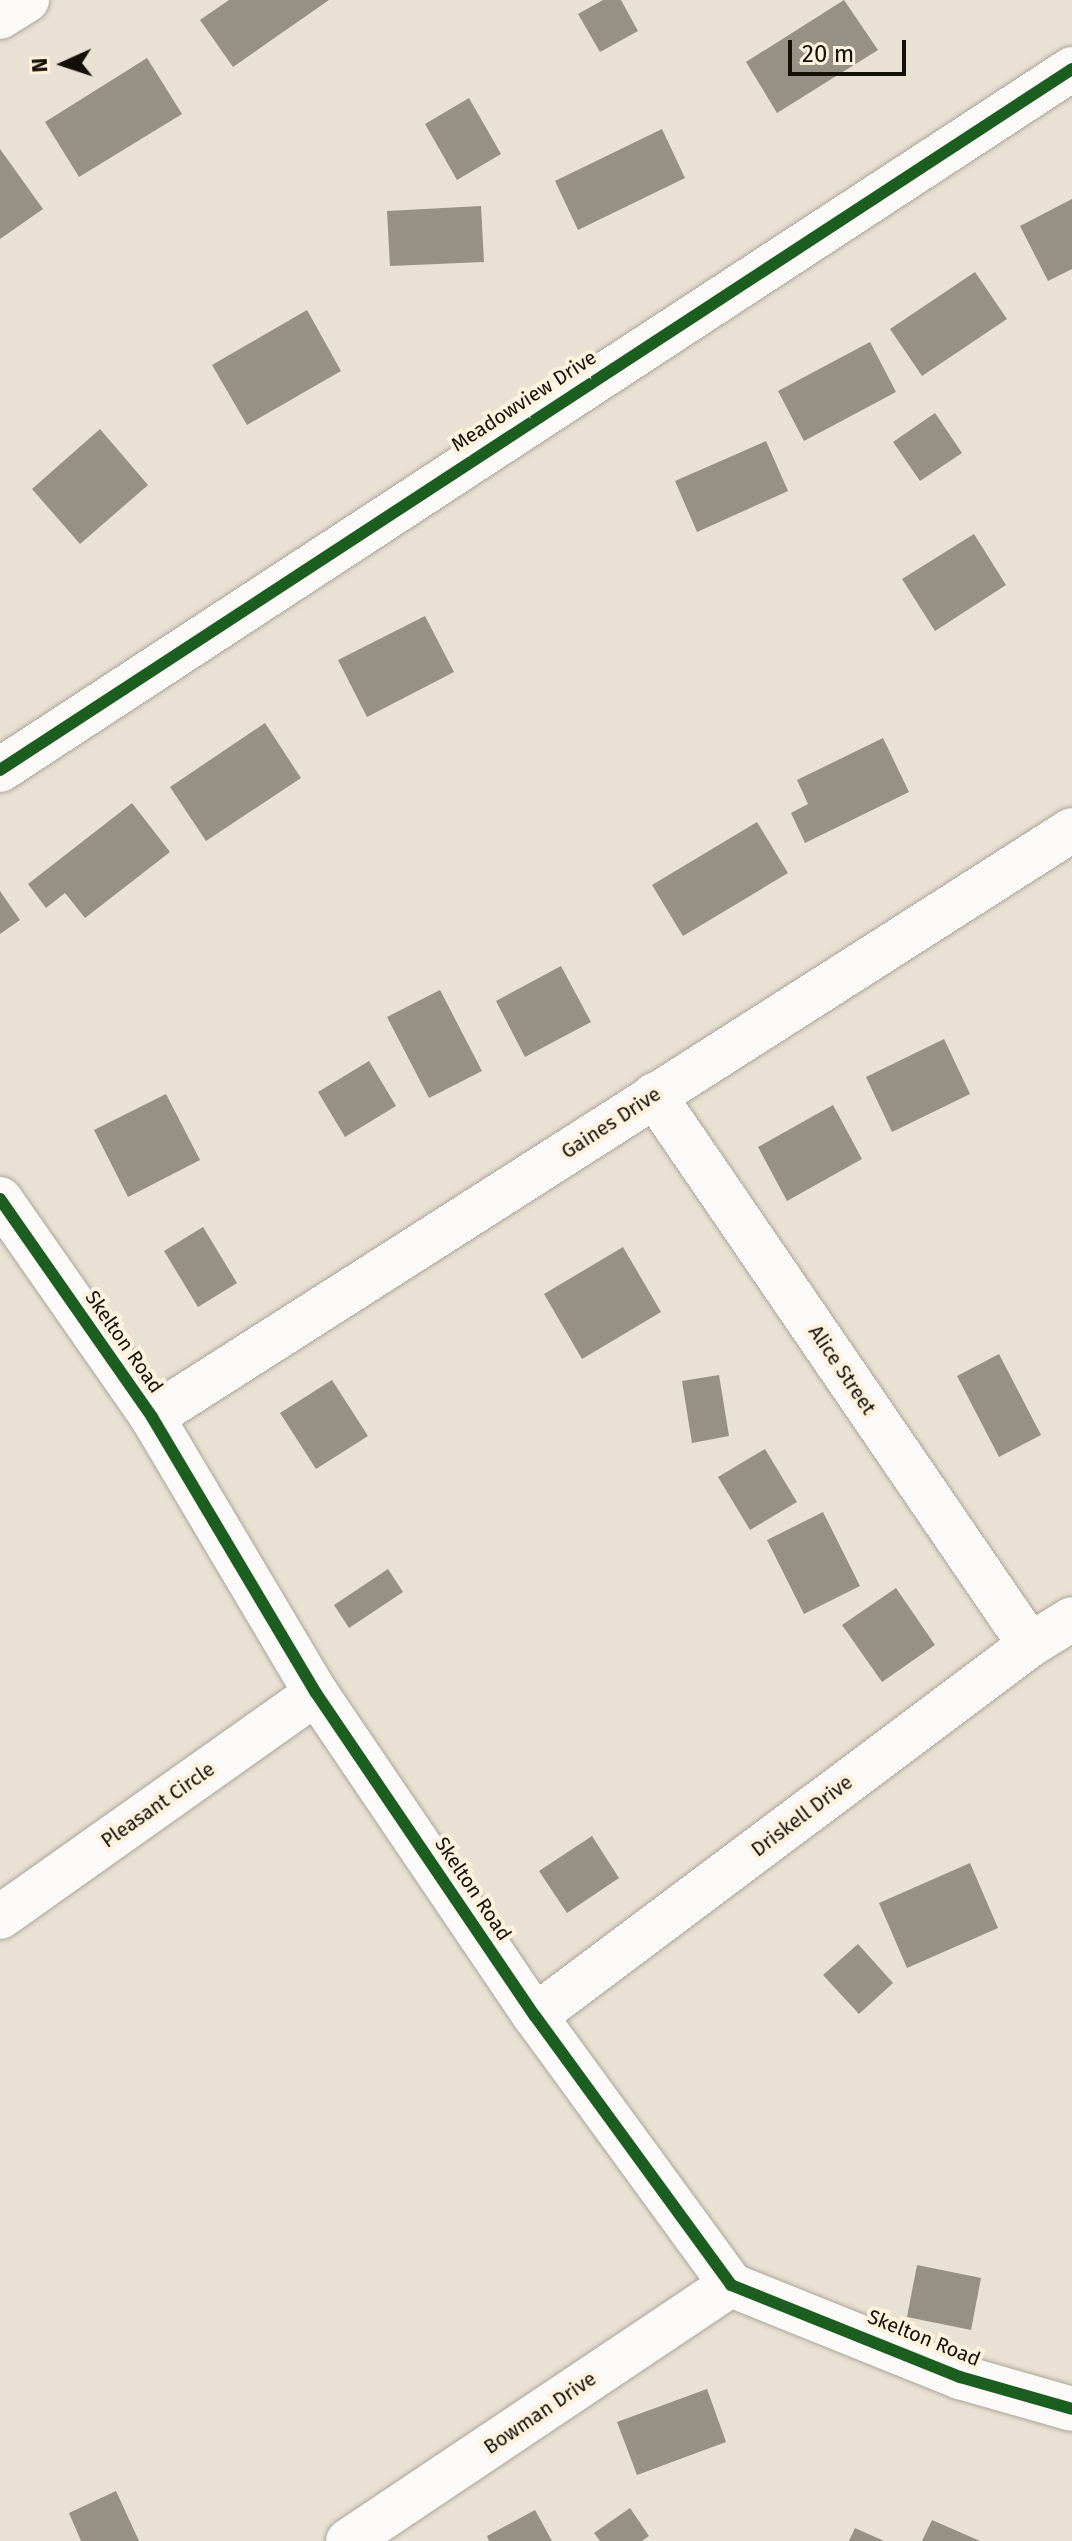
<!DOCTYPE html>
<html>
<head>
<meta charset="utf-8">
<style>
  body { margin:0 }
  #map { position:relative; width:1072px; height:2541px; overflow:hidden; background:#e9e1d3; font-family:"Fira Sans",sans-serif }
  div>[style] { position:absolute }
  .building>* { inset:0; background:#979084 }
  .roads { filter:drop-shadow(0 0 2px #aba59a) drop-shadow(0 0 2px #aba59a) }
  .street>* { height:44px; margin:-22px; padding:0 22px; transform-origin:22px; border-radius:22px; background:#fcfaf8 }
  .cycleway>* { height:12px; margin:-6px; padding:0 6px; transform-origin:6px; border-radius:6px; background:#1b5e20 }
  span { translate:-50% -50%; white-space:nowrap; text-align:center; line-height:1.15; -webkit-text-stroke:8px #fdf2dd; paint-order:stroke }
  .street-label { font-size:20px; color:#140f07 }
  .north { position:absolute; left:24px; top:24px; width:80px; height:80px; -webkit-text-stroke:6px #fdf2dd; paint-order:stroke; rotate:267deg; font-size:22px; font-weight:700; line-height:32px; text-align:center; color:#140f07 }
  .north::after { content:''; display:block; margin:auto; width:28px; height:36px; background:#140f07; clip-path:polygon(50% 0,100% 100%,50% 72%,0 100%) }
  .scale { position:absolute; left:788px; top:40px; width:118px; height:36px; box-sizing:border-box; border:4px solid #140f07; border-top:0; padding-left:10px; font-size:24px; line-height:28px; white-space:nowrap; color:#140f07; -webkit-text-stroke:6px #fdf2dd; paint-order:stroke }
</style>
</head>
<body>
<div id="map">
  <div class="building">
    <div style="clip-path:polygon(229px 0,329px 0,233px 67px,200px 20px)"></div>
    <div style="clip-path:polygon(603px 0,621px 0,638px 31px,600px 52px,578px 14px)"></div>
    <div style="clip-path:polygon(844px 0,878px 50px,777px 113px,746px 62px)"></div>
    <div style="clip-path:polygon(147px 58px,182px 114px,79px 177px,45px 122px)"></div>
    <div style="clip-path:polygon(469px 98px,501px 154px,457px 180px,425px 124px)"></div>
    <div style="clip-path:polygon(662px 129px,685px 178px,578px 230px,555px 181px)"></div>
    <div style="clip-path:polygon(0 149px,43px 209px,0 239px)"></div>
    <div style="clip-path:polygon(1072px 199px,1072px 269px,1048px 281px,1020px 226px)"></div>
    <div style="clip-path:polygon(481px 206px,484px 262px,390px 266px,387px 211px)"></div>
    <div style="clip-path:polygon(975px 272px,1007px 319px,922px 376px,890px 329px)"></div>
    <div style="clip-path:polygon(307px 310px,341px 371px,247px 425px,212px 365px)"></div>
    <div style="clip-path:polygon(870px 342px,896px 392px,804px 441px,778px 391px)"></div>
    <div style="clip-path:polygon(935px 413px,962px 453px,920px 481px,893px 442px)"></div>
    <div style="clip-path:polygon(100px 429px,148px 485px,80px 544px,32px 489px)"></div>
    <div style="clip-path:polygon(766px 441px,788px 491px,697px 532px,675px 481px)"></div>
    <div style="clip-path:polygon(974px 534px,1006px 585px,935px 631px,902px 579px)"></div>
    <div style="clip-path:polygon(425px 616px,454px 672px,367px 717px,338px 660px)"></div>
    <div style="clip-path:polygon(265px 723px,301px 778px,206px 841px,170px 787px)"></div>
    <div style="clip-path:polygon(883px 738px,909px 792px,805px 843px,791px 813px,808px 804px,797px 780px)"></div>
    <div style="clip-path:polygon(132px 803px,170px 852px,85px 918px,65px 893px,46px 908px,28px 884px)"></div>
    <div style="clip-path:polygon(757px 822px,788px 873px,683px 936px,652px 885px)"></div>
    <div style="clip-path:polygon(0 891px,20px 920px,0 934px)"></div>
    <div style="clip-path:polygon(561px 966px,591px 1022px,525px 1057px,496px 1001px)"></div>
    <div style="clip-path:polygon(440px 990px,482px 1071px,429px 1098px,387px 1017px)"></div>
    <div style="clip-path:polygon(944px 1039px,970px 1094px,892px 1132px,866px 1077px)"></div>
    <div style="clip-path:polygon(369px 1061px,396px 1106px,345px 1137px,318px 1092px)"></div>
    <div style="clip-path:polygon(166px 1094px,200px 1160px,128px 1197px,94px 1130px)"></div>
    <div style="clip-path:polygon(833px 1105px,862px 1159px,787px 1201px,758px 1147px)"></div>
    <div style="clip-path:polygon(203px 1227px,237px 1283px,198px 1307px,164px 1251px)"></div>
    <div style="clip-path:polygon(623px 1247px,661px 1312px,582px 1359px,544px 1294px)"></div>
    <div style="clip-path:polygon(999px 1354px,1041px 1435px,999px 1457px,957px 1376px)"></div>
    <div style="clip-path:polygon(719px 1375px,729px 1436px,692px 1443px,682px 1381px)"></div>
    <div style="clip-path:polygon(332px 1380px,368px 1436px,316px 1469px,280px 1413px)"></div>
    <div style="clip-path:polygon(765px 1449px,797px 1502px,750px 1530px,718px 1477px)"></div>
    <div style="clip-path:polygon(823px 1512px,860px 1586px,804px 1614px,767px 1540px)"></div>
    <div style="clip-path:polygon(388px 1569px,403px 1592px,349px 1628px,334px 1605px)"></div>
    <div style="clip-path:polygon(896px 1588px,935px 1645px,882px 1682px,842px 1625px)"></div>
    <div style="clip-path:polygon(592px 1836px,619px 1878px,567px 1913px,539px 1871px)"></div>
    <div style="clip-path:polygon(970px 1863px,998px 1928px,907px 1968px,879px 1903px)"></div>
    <div style="clip-path:polygon(858px 1944px,893px 1983px,859px 2014px,823px 1975px)"></div>
    <div style="clip-path:polygon(917px 2265px,981px 2278px,971px 2330px,907px 2317px)"></div>
    <div style="clip-path:polygon(707px 2389px,726px 2442px,637px 2475px,617px 2422px)"></div>
    <div style="clip-path:polygon(116px 2491px,139px 2541px,81px 2541px,69px 2513px)"></div>
    <div style="clip-path:polygon(630px 2508px,649px 2536px,642px 2541px,600px 2541px,594px 2533px)"></div>
    <div style="clip-path:polygon(535px 2510px,552px 2541px,489px 2541px,487px 2536px)"></div>
    <div style="clip-path:polygon(932px 2520px,980px 2541px,922px 2541px)"></div>
    <div style="clip-path:polygon(855px 2528px,884px 2541px,849px 2541px)"></div>
  </div>
  <div class="roads">
    <div class="street">
      <div style="left:0;top:17px;width:32px;rotate:-32deg"></div>
      <div style="left:0;top:770px;width:1281px;rotate:-33.18deg"></div>
      <div style="left:654px;top:1095px;width:666px;rotate:55.64deg"></div>
      <div style="left:0;top:1199px;width:266px;rotate:55.1deg"></div>
      <div style="left:152px;top:1417px;width:321px;rotate:59.3deg"></div>
      <div style="left:316px;top:1693px;width:390px;rotate:55.9deg"></div>
      <div style="left:535px;top:2016px;width:333px;rotate:53.9deg"></div>
      <div style="left:731px;top:2285px;width:247px;rotate:21.9deg"></div>
      <div style="left:960px;top:2377px;width:116px;rotate:15.9deg"></div>
      <div style="left:152px;top:1417px;width:1091px;rotate:-32.54deg"></div>
      <div style="left:0;top:1917px;width:387px;rotate:-35.3deg"></div>
      <div style="left:535px;top:2016px;width:619px;rotate:-36.85deg"></div>
      <div style="left:1030px;top:1645px;width:49px;rotate:-31.8deg"></div>
      <div style="left:348px;top:2541px;width:461px;rotate:-33.8deg"></div>
    </div>
  </div>
  <div class="cycleway">
    <div style="left:0;top:770px;width:1281px;rotate:-33.18deg"></div>
    <div style="left:0;top:1199px;width:266px;rotate:55.1deg"></div>
    <div style="left:152px;top:1417px;width:321px;rotate:59.3deg"></div>
    <div style="left:316px;top:1693px;width:390px;rotate:55.9deg"></div>
    <div style="left:535px;top:2016px;width:333px;rotate:53.9deg"></div>
    <div style="left:731px;top:2285px;width:247px;rotate:21.9deg"></div>
    <div style="left:960px;top:2377px;width:116px;rotate:15.9deg"></div>
  </div>
  <div class="street-label">
    <span style="left:524px;top:401px;rotate:-33deg">Meadowview Drive</span>
    <span style="left:611px;top:1123px;rotate:-33deg">Gaines Drive</span>
    <span style="left:124px;top:1342px;rotate:55deg">Skelton Road</span>
    <span style="left:842px;top:1370px;rotate:56deg">Alice Street</span>
    <span style="left:158px;top:1805px;rotate:-35deg">Pleasant Circle</span>
    <span style="left:802px;top:1816px;rotate:-37deg">Driskell Drive</span>
    <span style="left:473px;top:1889px;rotate:56deg">Skelton Road</span>
    <span style="left:924px;top:2338px;rotate:22deg">Skelton Road</span>
    <span style="left:540px;top:2413px;rotate:-34deg">Bowman Drive</span>
  </div>
  <div class="north">N</div>
  <div class="scale">20 m</div>
</div>
</body>
</html>
